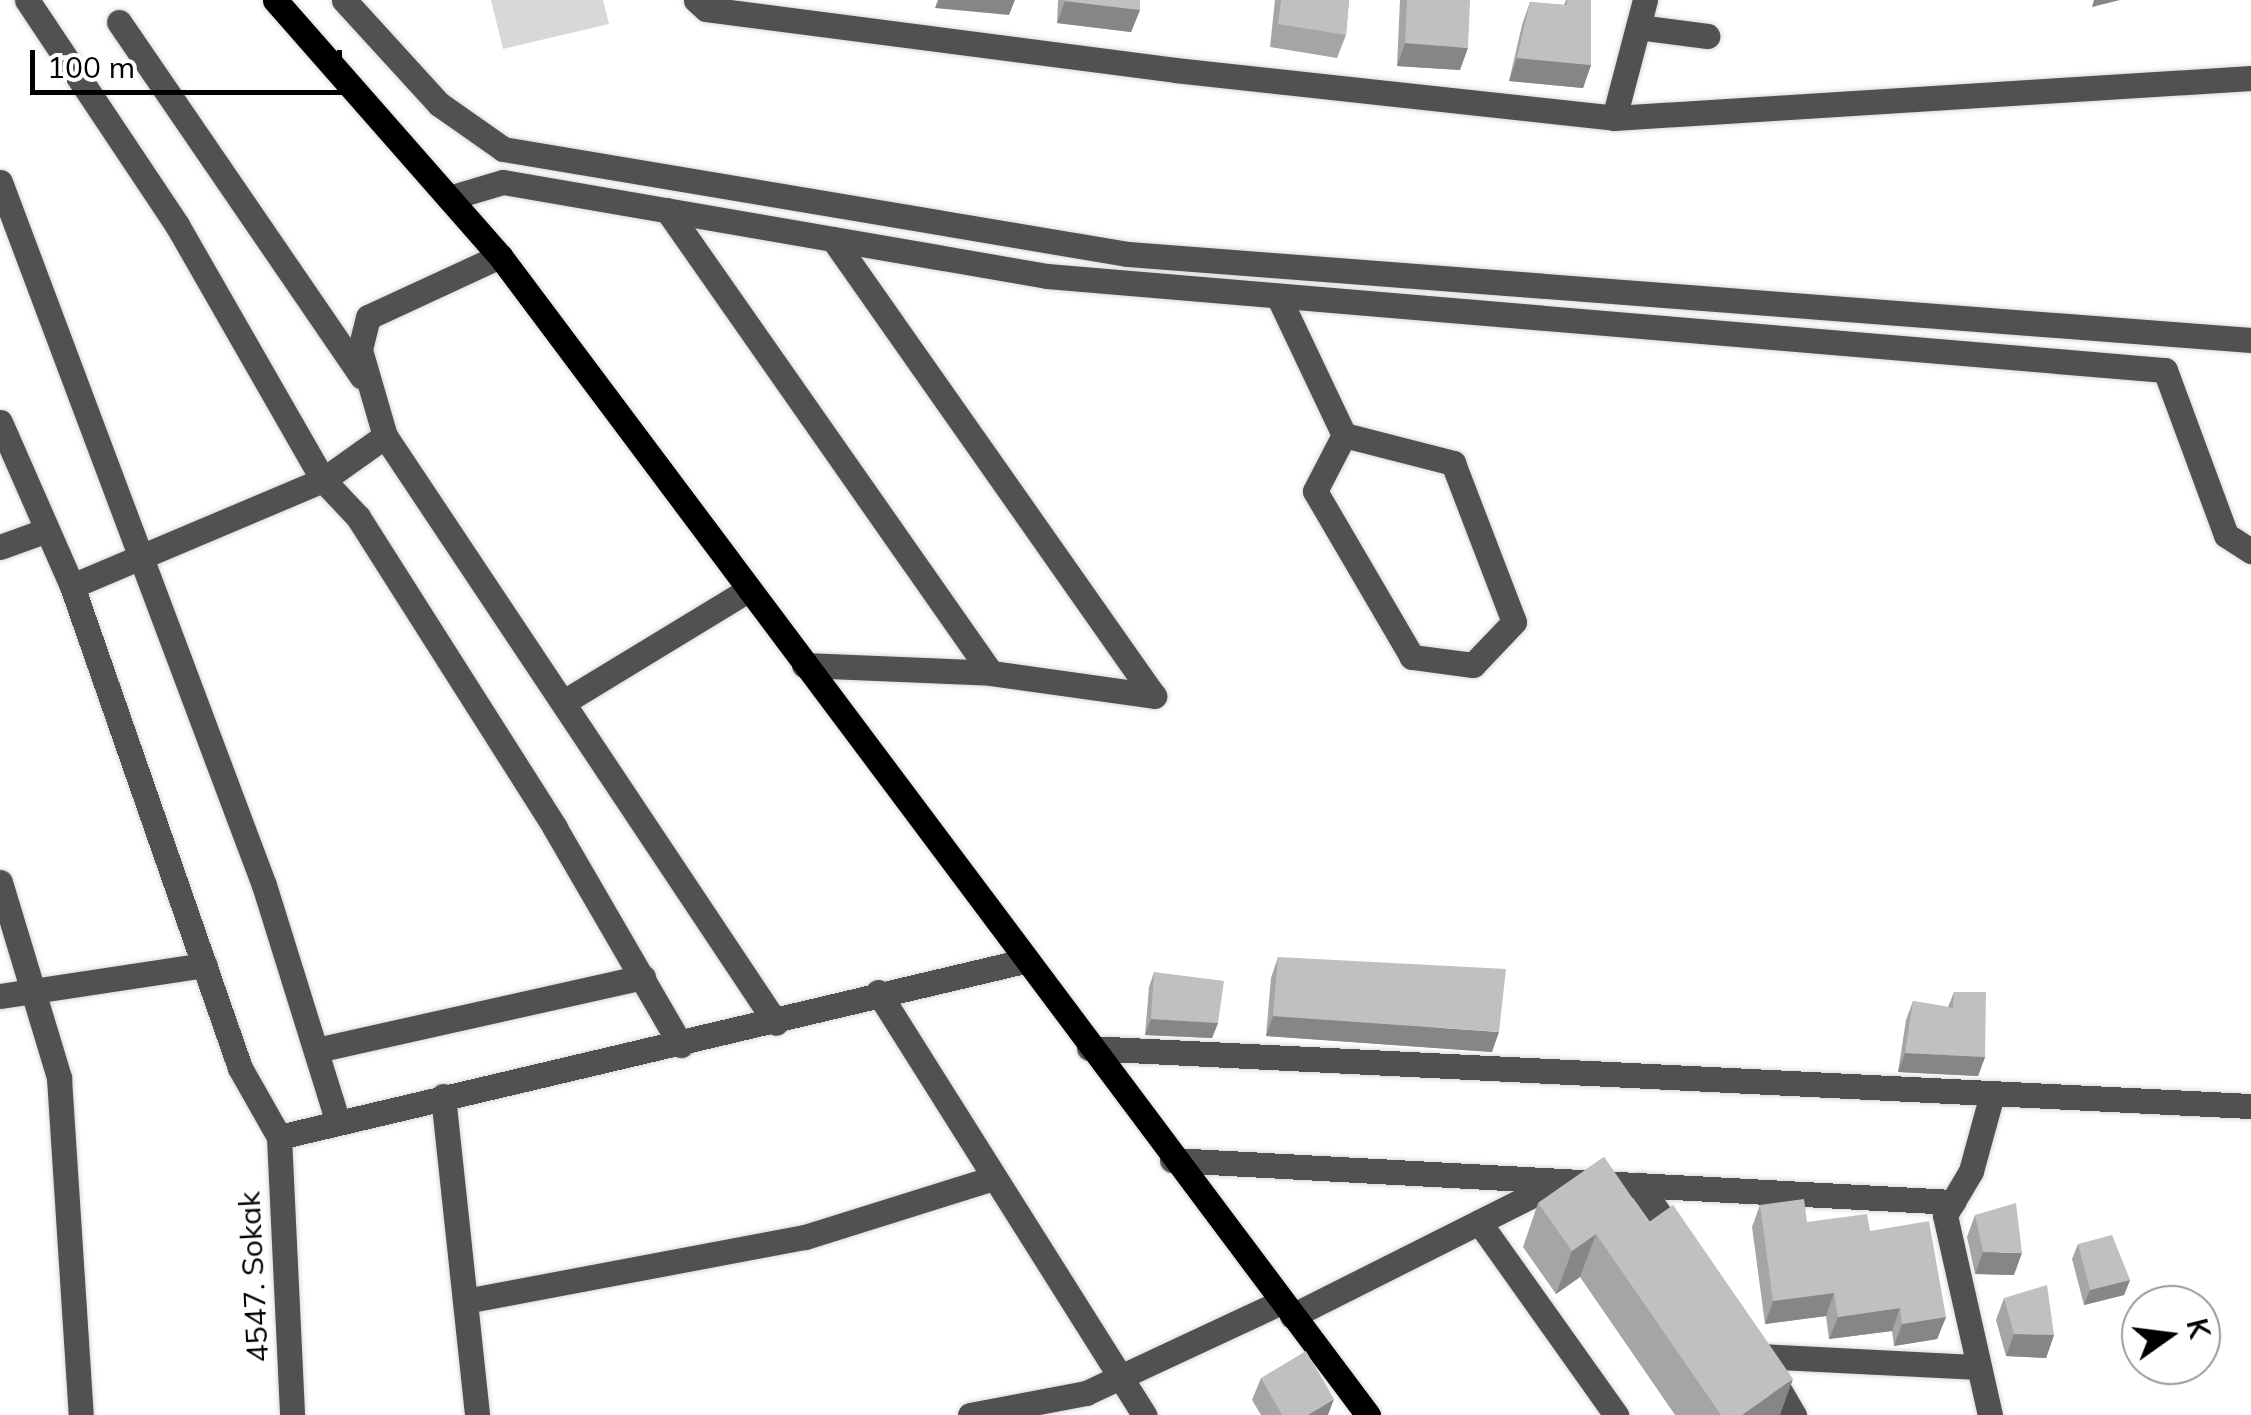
<!DOCTYPE html>
<html>
<head>
<meta charset="utf-8">
<style>
  body { margin:0 }
  #map { position:relative; width:2251px; height:1415px; overflow:hidden; background:#fff; font-family:Mulish,sans-serif }
  div>[style] { position:absolute }
  .green>* { inset:0; background:#d8d8d8 }
  .roads { filter:drop-shadow(0 0 2px #dbdbdb) drop-shadow(0 0 2px #dbdbdb) }
  .minor>* { height:25px; margin:-12.5px; padding:0 12.5px; transform-origin:12.5px; border-radius:12.5px; background:#515151 }
  .major>* { height:25px; margin:-12.5px; padding:0 12.5px; transform-origin:12.5px; border-radius:12.5px; background:#000 }
  .wall>* { inset:0; background:#a5a5a5 }
  .shaded-wall>* { inset:0; background:#868686 }
  .building>* { inset:0; background:#c0c0c0 }
  span { translate:-50% -50%; white-space:nowrap; text-align:center; line-height:1.15; -webkit-text-stroke:9px #fff; paint-order:stroke }
  .street-label { font-size:30px; color:#000 }
  .north { position:absolute; left:2121px; top:1285px; width:100px; height:100px; box-sizing:border-box; background:#fff; border:2px solid #999; border-radius:50%; rotate:76deg; font-size:28px; font-weight:700; line-height:40px; text-align:center; color:#000 }
  .north::after { content:''; display:block; margin:auto; width:35px; height:45px; background:#000; clip-path:polygon(50% 0,100% 100%,50% 72%,0 100%) }
  .scale { position:absolute; left:30px; top:50px; width:312px; height:45px; box-sizing:border-box; border:5px solid #000; border-top:0; padding-left:12px; font-size:30px; line-height:35px; white-space:nowrap; color:#000; -webkit-text-stroke:8px #fff; paint-order:stroke }
</style>
</head>
<body>
<div id="map">
  <div class="green">
    <div style="clip-path:polygon(491px 0,603px 0,609px 24px,503px 49px)"></div>
  </div>
  <div class="roads">
    <div class="minor">
      <div style="left:27px;top:0;width:270px;rotate:56.3deg"></div>
      <div style="left:177px;top:225px;width:294px;rotate:60.2deg"></div>
      <div style="left:323px;top:480px;width:51px;rotate:46.6deg"></div>
      <div style="left:358px;top:517px;width:368px;rotate:57.6deg"></div>
      <div style="left:555px;top:828px;width:251px;rotate:59.9deg"></div>
      <div style="left:344px;top:0;width:141px;rotate:47.6deg"></div>
      <div style="left:439px;top:104px;width:78px;rotate:35.1deg"></div>
      <div style="left:503px;top:149px;width:634px;rotate:9.54deg"></div>
      <div style="left:1128px;top:254px;width:1126px;rotate:4.38deg"></div>
      <div style="left:696px;top:0;width:13px;rotate:42deg"></div>
      <div style="left:706px;top:9px;width:473px;rotate:7.4deg"></div>
      <div style="left:1175px;top:70px;width:442px;rotate:6.2deg"></div>
      <div style="left:1614px;top:118px;width:638px;rotate:-3.59deg"></div>
      <div style="left:119px;top:22px;width:430px;rotate:55.6deg"></div>
      <div style="left:1638px;top:27px;width:70px;rotate:7.4deg"></div>
      <div style="left:1614px;top:118px;width:122px;rotate:-75.3deg"></div>
      <div style="left:0;top:182px;width:751px;rotate:69.42deg"></div>
      <div style="left:264px;top:885px;width:246px;rotate:72.7deg"></div>
      <div style="left:449px;top:198px;width:56px;rotate:-16.5deg"></div>
      <div style="left:503px;top:182px;width:552px;rotate:9.8deg"></div>
      <div style="left:1047px;top:276px;width:1122px;rotate:4.81deg"></div>
      <div style="left:2165px;top:370px;width:176px;rotate:69.7deg"></div>
      <div style="left:2226px;top:535px;width:30px;rotate:33deg"></div>
      <div style="left:667px;top:210px;width:565px;rotate:55.02deg"></div>
      <div style="left:833px;top:239px;width:558px;rotate:54.92deg"></div>
      <div style="left:500px;top:256px;width:145px;rotate:155.2deg"></div>
      <div style="left:368px;top:317px;width:34px;rotate:104deg"></div>
      <div style="left:360px;top:350px;width:90px;rotate:73.8deg"></div>
      <div style="left:385px;top:436px;width:705px;rotate:56.33deg"></div>
      <div style="left:1278px;top:296px;width:154px;rotate:64.6deg"></div>
      <div style="left:1344px;top:435px;width:113px;rotate:14.4deg"></div>
      <div style="left:1453px;top:463px;width:170px;rotate:69deg"></div>
      <div style="left:1514px;top:622px;width:59px;rotate:133.6deg"></div>
      <div style="left:1473px;top:665px;width:62px;rotate:-172.5deg"></div>
      <div style="left:1412px;top:657px;width:192px;rotate:-120.3deg"></div>
      <div style="left:1315px;top:491px;width:63px;rotate:-62.6deg"></div>
      <div style="left:0;top:422px;width:179px;rotate:66.3deg"></div>
      <div style="left:72px;top:586px;width:510px;rotate:70.78deg"></div>
      <div style="left:240px;top:1068px;width:79px;rotate:60.5deg"></div>
      <div style="left:279px;top:1137px;width:278px;rotate:87.3deg"></div>
      <div style="left:0;top:547px;width:50px;rotate:-19.9deg"></div>
      <div style="left:72px;top:586px;width:272px;rotate:-22.9deg"></div>
      <div style="left:323px;top:480px;width:76px;rotate:-35.4deg"></div>
      <div style="left:804px;top:665px;width:187px;rotate:2.4deg"></div>
      <div style="left:991px;top:673px;width:165px;rotate:8deg"></div>
      <div style="left:567px;top:700px;width:212px;rotate:-31.3deg"></div>
      <div style="left:0;top:882px;width:205px;rotate:73.2deg"></div>
      <div style="left:59px;top:1078px;width:338px;rotate:86.3deg"></div>
      <div style="left:878px;top:992px;width:500px;rotate:57.8deg"></div>
      <div style="left:0;top:996px;width:207px;rotate:-8.6deg"></div>
      <div style="left:1089px;top:1048px;width:1163px;rotate:2.86deg"></div>
      <div style="left:321px;top:1049px;width:330px;rotate:-12.6deg"></div>
      <div style="left:443px;top:1096px;width:321px;rotate:83.9deg"></div>
      <div style="left:279px;top:1137px;width:766px;rotate:-13.29deg"></div>
      <div style="left:1172px;top:1160px;width:782px;rotate:3.08deg"></div>
      <div style="left:1639px;top:1185px;width:70px;rotate:54.9deg"></div>
      <div style="left:1479px;top:1222px;width:237px;rotate:54.6deg"></div>
      <div style="left:471px;top:1300px;width:340px;rotate:-10.7deg"></div>
      <div style="left:805px;top:1237px;width:197px;rotate:-17.4deg"></div>
      <div style="left:1292px;top:1316px;width:297px;rotate:-26.7deg"></div>
      <div style="left:1759px;top:1356px;width:220px;rotate:2.9deg"></div>
      <div style="left:1770px;top:1374px;width:48px;rotate:59.7deg"></div>
      <div style="left:970px;top:1415px;width:118px;rotate:-10.7deg"></div>
      <div style="left:1086px;top:1393px;width:215px;rotate:-25deg"></div>
      <div style="left:1990px;top:1415px;width:205px;rotate:-102.7deg"></div>
      <div style="left:1945px;top:1215px;width:51px;rotate:-59.4deg"></div>
      <div style="left:1971px;top:1171px;width:80px;rotate:-74.7deg"></div>
    </div>
    <div class="major">
      <div style="left:275px;top:0;width:341px;rotate:48.7deg"></div>
      <div style="left:500px;top:256px;width:1448px;rotate:53.17deg"></div>
    </div>
  </div>
  <div class="wall">
    <div style="clip-path:polygon(1058px 0,1140px 0,1140px 10px,1131px 32px,1057px 23px)"></div>
    <div style="clip-path:polygon(1275px 0,1349px 0,1346px 35px,1337px 58px,1270px 47px)"></div>
    <div style="clip-path:polygon(1400px 0,1470px 0,1460px 70px,1397px 66px)"></div>
    <div style="clip-path:polygon(1566px 0,1591px 0,1591px 65px,1583px 88px,1509px 81px,1522px 25px,1530px 2px,1564px 5px)"></div>
    <div style="clip-path:polygon(1278px 957px,1492px 1052px,1266px 1036px,1271px 978px)"></div>
    <div style="clip-path:polygon(1154px 972px,1218px 1023px,1212px 1038px,1145px 1035px,1149px 987px)"></div>
    <div style="clip-path:polygon(1954px 992px,1985px 1057px,1978px 1076px,1898px 1072px,1906px 1020px,1913px 1001px,1948px 1007px)"></div>
    <div style="clip-path:polygon(1604px 1157px,1780px 1415px,1675px 1415px,1580px 1277px,1556px 1294px,1523px 1247px,1538px 1203px)"></div>
    <div style="clip-path:polygon(1760px 1205px,1807px 1222px,1870px 1231px,1946px 1317px,1937px 1339px,1894px 1346px,1892px 1331px,1829px 1339px,1826px 1316px,1765px 1324px,1752px 1227px)"></div>
    <div style="clip-path:polygon(1975px 1215px,2014px 1275px,1975px 1274px,1967px 1237px)"></div>
    <div style="clip-path:polygon(2078px 1244px,2130px 1280px,2124px 1295px,2084px 1305px,2072px 1259px)"></div>
    <div style="clip-path:polygon(2004px 1298px,2054px 1335px,2046px 1358px,2006px 1356px,1996px 1320px)"></div>
    <div style="clip-path:polygon(1261px 1378px,1328px 1415px,1261px 1415px,1252px 1400px)"></div>
  </div>
  <div class="shaded-wall">
    <div style="clip-path:polygon(938px 0,1015px 0,1009px 15px,935px 8px)"></div>
    <div style="clip-path:polygon(2094px 0,2120px 0,2092px 7px)"></div>
    <div style="clip-path:polygon(1065px 1px,1140px 10px,1131px 32px,1057px 23px)"></div>
    <div style="clip-path:polygon(1405px 43px,1468px 48px,1460px 70px,1397px 66px)"></div>
    <div style="clip-path:polygon(1517px 58px,1591px 65px,1583px 88px,1509px 81px)"></div>
    <div style="clip-path:polygon(1273px 1016px,1499px 1032px,1492px 1052px,1266px 1036px)"></div>
    <div style="clip-path:polygon(1151px 1019px,1218px 1023px,1212px 1038px,1145px 1035px)"></div>
    <div style="clip-path:polygon(1905px 1053px,1985px 1057px,1978px 1076px,1898px 1072px)"></div>
    <div style="clip-path:polygon(1596px 1234px,1580px 1277px,1556px 1294px,1572px 1251px)"></div>
    <div style="clip-path:polygon(1983px 1252px,2022px 1253px,2014px 1275px,1975px 1274px)"></div>
    <div style="clip-path:polygon(2130px 1280px,2124px 1295px,2084px 1305px,2090px 1290px)"></div>
    <div style="clip-path:polygon(1834px 1293px,1826px 1316px,1765px 1324px,1773px 1301px)"></div>
    <div style="clip-path:polygon(1900px 1308px,1892px 1331px,1829px 1339px,1838px 1317px)"></div>
    <div style="clip-path:polygon(1946px 1317px,1937px 1339px,1894px 1346px,1902px 1324px)"></div>
    <div style="clip-path:polygon(2014px 1334px,2054px 1335px,2046px 1358px,2006px 1356px)"></div>
    <div style="clip-path:polygon(1793px 1379px,1780px 1415px,1742px 1415px)"></div>
    <div style="clip-path:polygon(1334px 1399px,1328px 1415px,1308px 1415px)"></div>
  </div>
  <div class="building">
    <div style="clip-path:polygon(1065px 0,1140px 0,1140px 10px,1065px 1px)"></div>
    <div style="clip-path:polygon(1281px 0,1349px 0,1346px 35px,1278px 24px)"></div>
    <div style="clip-path:polygon(1407px 0,1470px 0,1468px 48px,1405px 43px)"></div>
    <div style="clip-path:polygon(1567px 0,1591px 0,1591px 65px,1517px 58px,1530px 2px,1567px 5px)"></div>
    <div style="clip-path:polygon(1278px 957px,1506px 969px,1499px 1032px,1273px 1016px)"></div>
    <div style="clip-path:polygon(1154px 972px,1224px 981px,1218px 1023px,1151px 1019px)"></div>
    <div style="clip-path:polygon(1954px 992px,1986px 992px,1985px 1057px,1905px 1053px,1913px 1001px,1953px 1008px)"></div>
    <div style="clip-path:polygon(1604px 1157px,1649px 1222px,1673px 1205px,1793px 1379px,1742px 1415px,1721px 1415px,1596px 1234px,1572px 1251px,1538px 1203px)"></div>
    <div style="clip-path:polygon(1804px 1199px,1807px 1222px,1867px 1214px,1870px 1231px,1929px 1221px,1946px 1317px,1902px 1324px,1900px 1308px,1838px 1317px,1834px 1293px,1773px 1301px,1760px 1205px)"></div>
    <div style="clip-path:polygon(2016px 1203px,2022px 1253px,1983px 1252px,1975px 1215px)"></div>
    <div style="clip-path:polygon(2112px 1235px,2130px 1280px,2090px 1290px,2078px 1244px)"></div>
    <div style="clip-path:polygon(2047px 1285px,2054px 1335px,2014px 1334px,2004px 1298px)"></div>
    <div style="clip-path:polygon(1306px 1351px,1334px 1399px,1308px 1415px,1282px 1415px,1261px 1378px)"></div>
  </div>
  <div class="street-label">
    <span style="left:253px;top:1277px;rotate:-93deg">4547. Sokak</span>
  </div>
  <div class="north">K</div>
  <div class="scale">100 m</div>
</div>
</body>
</html>
